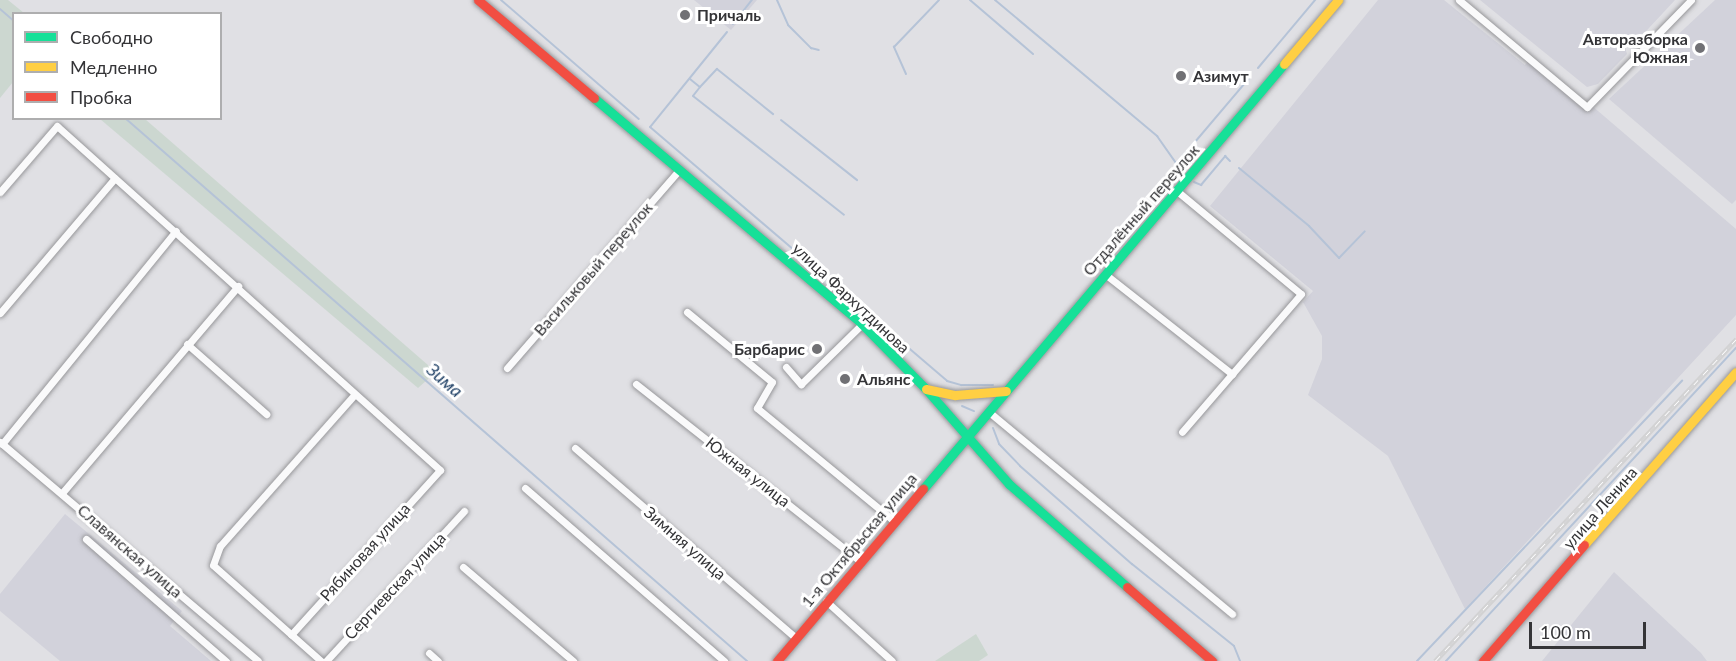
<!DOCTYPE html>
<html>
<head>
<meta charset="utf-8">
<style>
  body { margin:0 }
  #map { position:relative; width:1736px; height:661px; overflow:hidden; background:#e0e0e4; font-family:Lato,sans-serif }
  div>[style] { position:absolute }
  .built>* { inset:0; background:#d2d2db }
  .green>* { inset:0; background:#ccd7d0 }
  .stream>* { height:2px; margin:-1px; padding:0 1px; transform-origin:1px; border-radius:1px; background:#b5c3d7 }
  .roads { filter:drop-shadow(0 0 2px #97979a) drop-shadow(0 0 2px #97979a) }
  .street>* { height:7px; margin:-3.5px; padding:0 3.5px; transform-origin:3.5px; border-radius:3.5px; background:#fafafb }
  .fast>* { height:9px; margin:-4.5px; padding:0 4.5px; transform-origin:4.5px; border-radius:4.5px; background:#16e098 }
  .slow>* { height:9px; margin:-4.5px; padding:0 4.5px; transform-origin:4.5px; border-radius:4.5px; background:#ffcf43 }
  .jam>* { height:9px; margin:-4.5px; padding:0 4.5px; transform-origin:4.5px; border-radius:4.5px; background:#f24e42 }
  .rail>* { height:4.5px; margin-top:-2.25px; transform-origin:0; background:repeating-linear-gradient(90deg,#fff 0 7px,#d2d2d3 0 14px); box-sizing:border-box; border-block:2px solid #d2d2d3 }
  .dots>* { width:16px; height:16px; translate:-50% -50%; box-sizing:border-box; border:3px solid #fff; border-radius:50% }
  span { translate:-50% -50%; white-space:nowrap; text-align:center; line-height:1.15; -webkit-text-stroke:6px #fff; paint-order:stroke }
  .poi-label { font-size:16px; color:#343437; font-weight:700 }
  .left { translate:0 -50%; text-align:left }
  .right { translate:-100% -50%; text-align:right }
  .street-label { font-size:16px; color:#343437 }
  .water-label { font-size:18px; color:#244469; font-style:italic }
  .legend { position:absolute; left:12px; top:12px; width:210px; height:108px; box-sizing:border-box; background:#fff; border:2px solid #aeaeaf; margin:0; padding:8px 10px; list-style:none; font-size:18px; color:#343437 }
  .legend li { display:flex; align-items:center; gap:12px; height:30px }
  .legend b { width:30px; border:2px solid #aeaeaf }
  .scale { position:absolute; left:1529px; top:622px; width:117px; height:27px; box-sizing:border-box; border:3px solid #343437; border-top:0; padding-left:8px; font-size:18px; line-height:21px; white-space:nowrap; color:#343437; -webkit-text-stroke:4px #fff; paint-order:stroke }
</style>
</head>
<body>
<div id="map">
  <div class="built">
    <div style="clip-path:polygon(694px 0,757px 0,731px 30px)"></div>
    <div style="clip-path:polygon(1378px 0,1444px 0,1525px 65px,1529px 60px,1576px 103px,1591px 105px,1736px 229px,1736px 315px,1465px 609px,1388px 456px,1308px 395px,1322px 359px,1322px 336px,1303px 302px,1313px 291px,1210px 206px)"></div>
    <div style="clip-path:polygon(1480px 0,1675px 0,1637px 41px,1625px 47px,1627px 54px,1598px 84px,1587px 87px)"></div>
    <div style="clip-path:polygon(1715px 0,1736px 0,1736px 200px,1732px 204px,1609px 99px)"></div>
    <div style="clip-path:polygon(65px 514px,182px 611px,170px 626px,211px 661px,60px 661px,0 611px,0 594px)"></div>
    <div style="clip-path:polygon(1614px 572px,1701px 653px,1707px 661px,1542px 661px)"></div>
  </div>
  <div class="green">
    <div style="clip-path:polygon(0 0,8px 0,24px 13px,14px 14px,13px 82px,0 98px)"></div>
    <div style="clip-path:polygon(100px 119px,145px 119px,436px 372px,418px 388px)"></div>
    <div style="clip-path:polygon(976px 634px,988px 655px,979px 661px,935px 661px)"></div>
  </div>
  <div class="stream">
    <div style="left:501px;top:0;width:182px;rotate:40.8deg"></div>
    <div style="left:777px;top:0;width:27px;rotate:66deg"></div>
    <div style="left:788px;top:25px;width:33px;rotate:45deg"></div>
    <div style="left:811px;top:48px;width:8px;rotate:14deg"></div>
    <div style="left:970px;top:0;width:83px;rotate:40.6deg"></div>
    <div style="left:995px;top:0;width:212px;rotate:40deg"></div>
    <div style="left:1157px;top:136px;width:45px;rotate:54.9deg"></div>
    <div style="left:0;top:9px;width:18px;rotate:41deg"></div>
    <div style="left:733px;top:24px;width:31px;rotate:-52deg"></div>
    <div style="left:727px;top:32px;width:122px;rotate:129deg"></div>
    <div style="left:650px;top:127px;width:391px;rotate:40.5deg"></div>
    <div style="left:947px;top:381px;width:15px;rotate:16deg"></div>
    <div style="left:961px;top:385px;width:32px"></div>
    <div style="left:1258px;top:68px;width:89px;rotate:-50deg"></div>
    <div style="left:906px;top:74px;width:30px;rotate:-114deg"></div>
    <div style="left:894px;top:47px;width:65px;rotate:-46.2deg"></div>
    <div style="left:690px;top:79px;width:13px;rotate:39deg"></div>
    <div style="left:700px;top:87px;width:11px;rotate:128deg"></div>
    <div style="left:693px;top:96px;width:192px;rotate:38.2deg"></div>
    <div style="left:700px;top:87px;width:25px;rotate:-47deg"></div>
    <div style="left:717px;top:69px;width:72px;rotate:38.8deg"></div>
    <div style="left:125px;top:118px;width:826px;rotate:41.12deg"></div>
    <div style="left:781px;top:120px;width:97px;rotate:38.3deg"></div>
    <div style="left:1178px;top:162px;width:111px;rotate:-49.7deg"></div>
    <div style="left:1239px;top:168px;width:91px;rotate:39.6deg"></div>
    <div style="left:1309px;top:226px;width:44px;rotate:46.8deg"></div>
    <div style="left:1339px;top:258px;width:37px;rotate:-46deg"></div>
    <div style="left:1194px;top:182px;width:8px;rotate:23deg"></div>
    <div style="left:1201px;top:185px;width:38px;rotate:-50deg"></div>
    <div style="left:1225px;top:156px;width:7px;rotate:45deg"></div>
    <div style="left:962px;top:406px;width:13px;rotate:23deg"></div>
    <div style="left:993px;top:428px;width:17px;rotate:69deg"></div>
    <div style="left:999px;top:444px;width:30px;rotate:46deg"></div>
    <div style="left:1020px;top:466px;width:149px;rotate:41.2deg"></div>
    <div style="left:1132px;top:564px;width:131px;rotate:38.8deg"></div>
    <div style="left:1234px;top:646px;width:16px;rotate:68deg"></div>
    <div style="left:1417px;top:661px;width:386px;rotate:-46.6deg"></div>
    <div style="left:1446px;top:661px;width:427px;rotate:-47.2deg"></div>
  </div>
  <div class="roads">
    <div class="street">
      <div style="left:1459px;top:0;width:167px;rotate:39.9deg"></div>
      <div style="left:1587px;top:107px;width:149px;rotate:-45.8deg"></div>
      <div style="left:1177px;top:191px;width:161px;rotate:39.7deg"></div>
      <div style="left:1301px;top:294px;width:182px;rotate:130.8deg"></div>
      <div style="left:0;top:192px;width:87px;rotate:-49.2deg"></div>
      <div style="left:57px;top:126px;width:515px;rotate:41.93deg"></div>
      <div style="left:440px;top:470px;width:222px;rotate:132.1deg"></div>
      <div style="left:1105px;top:274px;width:162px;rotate:38.2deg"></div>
      <div style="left:687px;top:312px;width:110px;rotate:39.5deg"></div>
      <div style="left:772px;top:382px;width:30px;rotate:120deg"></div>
      <div style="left:757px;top:408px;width:178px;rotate:39.5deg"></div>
      <div style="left:0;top:313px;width:177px;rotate:-49.6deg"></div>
      <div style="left:187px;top:344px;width:106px;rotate:41.5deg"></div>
      <div style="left:786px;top:367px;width:23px;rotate:49deg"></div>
      <div style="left:801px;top:384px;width:86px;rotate:-44.5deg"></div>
      <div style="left:507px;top:368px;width:262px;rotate:-49deg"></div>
      <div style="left:636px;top:384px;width:285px;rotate:38.3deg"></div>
      <div style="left:989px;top:412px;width:316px;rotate:39.7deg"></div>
      <div style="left:0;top:442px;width:338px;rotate:40.3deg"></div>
      <div style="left:2px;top:444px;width:275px;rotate:-50.8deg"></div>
      <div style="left:575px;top:448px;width:291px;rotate:40.7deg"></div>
      <div style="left:525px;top:488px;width:264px;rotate:41deg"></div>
      <div style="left:62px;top:493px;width:272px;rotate:-49.6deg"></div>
      <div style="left:86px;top:539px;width:186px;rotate:41.1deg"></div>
      <div style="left:463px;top:567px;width:145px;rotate:40.5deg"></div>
      <div style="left:826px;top:601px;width:89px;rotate:42.3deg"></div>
      <div style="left:429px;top:653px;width:12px;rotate:42deg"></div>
      <div style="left:321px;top:661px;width:144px;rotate:-138.4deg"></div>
      <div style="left:213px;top:565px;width:20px;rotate:-70deg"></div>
      <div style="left:220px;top:546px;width:202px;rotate:-48.4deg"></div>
      <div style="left:326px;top:661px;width:204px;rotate:-47.4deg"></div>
    </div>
    <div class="fast">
      <div style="left:594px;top:98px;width:351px;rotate:40.1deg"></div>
      <div style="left:862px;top:324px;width:90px;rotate:45.5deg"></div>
      <div style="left:925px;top:388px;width:128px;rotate:48.8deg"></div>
      <div style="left:1009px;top:484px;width:157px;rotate:41.1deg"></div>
      <div style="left:923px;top:489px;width:558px;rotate:-49.66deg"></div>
    </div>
    <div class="slow">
      <div style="left:1284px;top:64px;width:84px;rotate:-49.8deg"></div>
      <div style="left:926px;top:389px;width:30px;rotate:12deg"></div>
      <div style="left:955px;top:395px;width:51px;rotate:-4.5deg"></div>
      <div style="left:1584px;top:545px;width:230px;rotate:-48.7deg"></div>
    </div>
    <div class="jam">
      <div style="left:478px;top:0;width:152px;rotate:40.2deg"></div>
      <div style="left:1127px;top:587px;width:113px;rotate:41deg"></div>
      <div style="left:777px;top:661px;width:226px;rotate:-49.7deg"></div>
      <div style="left:1483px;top:661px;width:154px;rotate:-49deg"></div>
    </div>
  </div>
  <div class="rail">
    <div style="left:1435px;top:661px;width:441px;rotate:-46.9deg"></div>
  </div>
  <div class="dots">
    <div style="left:685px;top:15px;background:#707074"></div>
    <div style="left:1700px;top:48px;background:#707074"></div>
    <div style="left:1181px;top:76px;background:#707074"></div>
    <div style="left:817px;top:349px;background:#707074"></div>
    <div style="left:845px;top:379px;background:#707074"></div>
  </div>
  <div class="poi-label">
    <span class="left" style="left:697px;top:15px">Причаль</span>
    <span class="right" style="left:1688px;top:48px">Авторазборка<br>Южная</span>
    <span class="left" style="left:1193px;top:76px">Азимут</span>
    <span class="right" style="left:805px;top:349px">Барбарис</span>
    <span class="left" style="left:857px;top:379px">Альянс</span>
  </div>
  <div class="street-label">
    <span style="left:1141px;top:210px;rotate:-49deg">Отдалённый переулок</span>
    <span style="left:593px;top:269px;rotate:-49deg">Васильковый переулок</span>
    <span style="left:851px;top:298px;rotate:43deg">улица Фархутдинова</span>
    <span style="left:748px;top:472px;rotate:38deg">Южная улица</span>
    <span style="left:1600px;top:508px;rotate:-49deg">улица Ленина</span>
    <span style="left:859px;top:540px;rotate:-50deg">1-я Октябрьская улица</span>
    <span style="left:685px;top:543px;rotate:41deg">Зимняя улица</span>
    <span style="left:130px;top:551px;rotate:41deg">Славянская улица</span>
    <span style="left:365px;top:552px;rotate:-48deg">Рябиновая улица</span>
    <span style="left:395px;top:586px;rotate:-47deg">Сергиевская улица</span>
  </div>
  <div class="water-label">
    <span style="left:445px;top:380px;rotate:41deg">Зима</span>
  </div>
  <ul class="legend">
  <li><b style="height:8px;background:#16e098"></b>Свободно</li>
  <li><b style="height:8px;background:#ffcf43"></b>Медленно</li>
  <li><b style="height:8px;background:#f24e42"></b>Пробка</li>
  </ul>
  <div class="scale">100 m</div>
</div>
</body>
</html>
